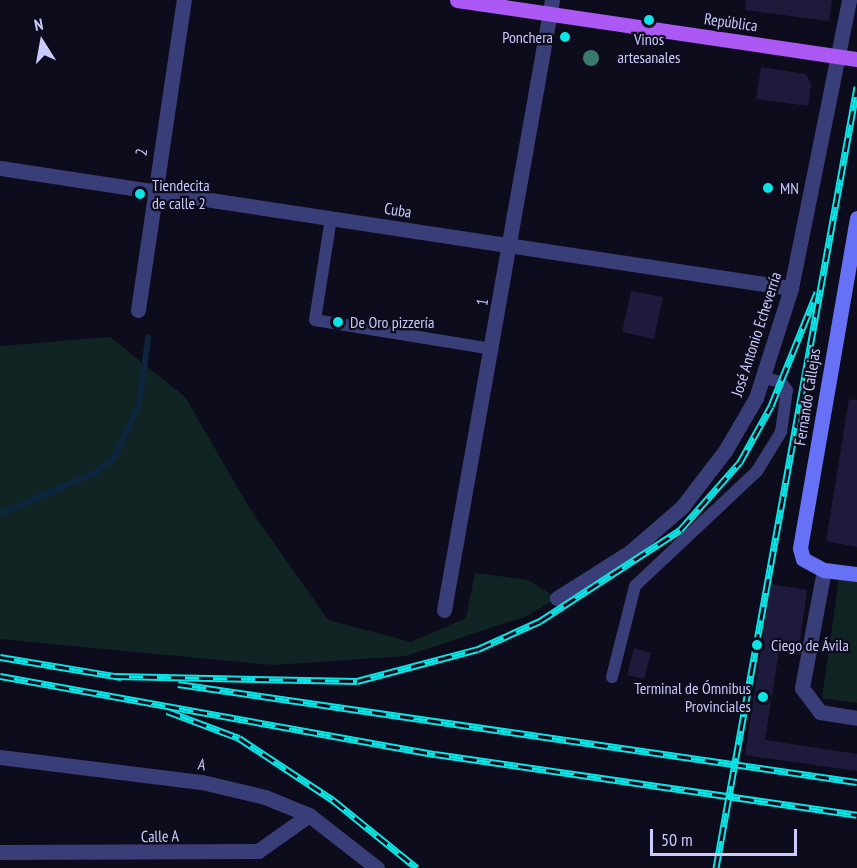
<!DOCTYPE html>
<html>
<head>
<meta charset="utf-8">
<style>
  body { margin:0 }
  #map { position:relative; width:857px; height:868px; overflow:hidden; background:#0d0c1c; font-family:"PT Sans Narrow",sans-serif }
  div>[style] { position:absolute }
  .green>* { inset:0; background:#102523 }
  .stream>* { height:6px; margin:-3px; padding:0 3px; transform-origin:3px; border-radius:3px; background:#0e253e }
  .building>* { inset:0; background:#1d1a3c }
  .lane>* { height:12px; margin:-6px; padding:0 6px; transform-origin:6px; border-radius:6px; background:#3a3e78 }
  .street>* { height:15px; margin:-7.5px; padding:0 7.5px; transform-origin:7.5px; border-radius:7.5px; background:#3a3e78 }
  .secondary>* { height:15px; margin:-7.5px; padding:0 7.5px; transform-origin:7.5px; border-radius:7.5px; background:#6771f6 }
  .primary>* { height:15px; margin:-7.5px; padding:0 7.5px; transform-origin:7.5px; border-radius:7.5px; background:#ab58f5 }
  .rail>* { height:7px; margin-top:-3.5px; transform-origin:0; background:repeating-linear-gradient(90deg,#0d0c1c 0 14px,#0de4e5 0 28px); box-sizing:border-box; border-block:2px solid #0de4e5 }
  .trees>* { width:16px; height:16px; margin:-8px; border-radius:50%; background:#387b6b }
  .dots>* { width:16px; height:16px; translate:-50% -50%; box-sizing:border-box; border:3px solid #0d0c1c; border-radius:50% }
  span { translate:-50% -50%; white-space:nowrap; text-align:center; line-height:1.15; -webkit-text-stroke:4.5px #0d0c1c; paint-order:stroke }
  .street-label { font-size:16px; color:#cbcafc }
  .poi-label { font-size:16px; color:#cbcafc }
  .right { translate:-100% -50%; text-align:right }
  .left { translate:0 -50%; text-align:left }
  .north { position:absolute; left:12px; top:12px; width:60px; height:60px; -webkit-text-stroke:4px #0d0c1c; paint-order:stroke; rotate:349deg; font-size:16px; font-weight:700; line-height:24px; text-align:center; color:#cbcafc }
  .north::after { content:''; display:block; margin:auto; width:21px; height:27px; background:#cbcafc; clip-path:polygon(50% 0,100% 100%,50% 72%,0 100%) }
  .scale { position:absolute; left:650px; top:829px; width:147px; height:27px; box-sizing:border-box; border:3px solid #cbcafc; border-top:0; padding-left:8px; font-size:18px; line-height:21px; white-space:nowrap; color:#cbcafc; -webkit-text-stroke:4px #0d0c1c; paint-order:stroke }
</style>
</head>
<body>
<div id="map">
  <div class="green">
    <div style="clip-path:polygon(110px 337px,185px 397px,250px 509px,328px 620px,411px 642px,466px 618px,475px 573px,528px 580px,557px 598px,527px 616px,406px 656px,273px 665px,0 639px,0 346px)"></div>
    <div style="clip-path:polygon(839px 578px,857px 581px,857px 703px,822px 698px)"></div>
  </div>
  <div class="stream">
    <div style="left:0;top:514px;width:103px;rotate:-23.6deg"></div>
    <div style="left:94px;top:473px;width:25px;rotate:-37deg"></div>
    <div style="left:114px;top:458px;width:59px;rotate:-64.7deg"></div>
    <div style="left:139px;top:405px;width:68px;rotate:-82.3deg"></div>
  </div>
  <div class="building">
    <div style="clip-path:polygon(746px 0,832px 0,829px 21px,745px 10px)"></div>
    <div style="clip-path:polygon(761px 67px,806px 74px,811px 84px,808px 106px,756px 99px)"></div>
    <div style="clip-path:polygon(631px 291px,663px 297px,654px 339px,622px 332px)"></div>
    <div style="clip-path:polygon(849px 399px,857px 400px,857px 547px,826px 541px)"></div>
    <div style="clip-path:polygon(771px 584px,807px 590px,798px 654px,779px 651px,765px 740px,857px 754px,857px 771px,745px 755px)"></div>
    <div style="clip-path:polygon(634px 648px,651px 653px,644px 679px,627px 675px)"></div>
  </div>
  <div class="lane">
    <div style="left:331px;top:218px;width:103px;rotate:98.9deg"></div>
    <div style="left:315px;top:320px;width:180px;rotate:9.3deg"></div>
    <div style="left:612px;top:677px;width:94px;rotate:-75.8deg"></div>
    <div style="left:635px;top:586px;width:168px;rotate:-43.3deg"></div>
    <div style="left:757px;top:471px;width:46px;rotate:-58.4deg"></div>
    <div style="left:781px;top:432px;width:42px;rotate:-81.9deg"></div>
    <div style="left:787px;top:390px;width:10px;rotate:-127deg"></div>
    <div style="left:781px;top:382px;width:18px;rotate:-167deg"></div>
  </div>
  <div class="street">
    <div style="left:0;top:168px;width:800px;rotate:8.63deg"></div>
    <div style="left:138px;top:310px;width:313px;rotate:-81.6deg"></div>
    <div style="left:824px;top:570px;width:120px;rotate:100.6deg"></div>
    <div style="left:802px;top:688px;width:30px;rotate:53deg"></div>
    <div style="left:820px;top:712px;width:37px;rotate:9deg"></div>
    <div style="left:557px;top:598px;width:86px;rotate:-32.2deg"></div>
    <div style="left:630px;top:552px;width:69px;rotate:-40.9deg"></div>
    <div style="left:682px;top:507px;width:71px;rotate:-52.5deg"></div>
    <div style="left:725px;top:451px;width:61px;rotate:-59.7deg"></div>
    <div style="left:756px;top:398px;width:115px;rotate:-72.3deg"></div>
    <div style="left:791px;top:288px;width:294px;rotate:-78.6deg"></div>
    <div style="left:444px;top:610px;width:619px;rotate:-79.96deg"></div>
    <div style="left:0;top:757px;width:204px;rotate:7.1deg"></div>
    <div style="left:202px;top:782px;width:65px;rotate:13.4deg"></div>
    <div style="left:265px;top:797px;width:48px;rotate:22.2deg"></div>
    <div style="left:309px;top:815px;width:86px;rotate:37.9deg"></div>
    <div style="left:0;top:852px;width:258px;rotate:-0.2deg"></div>
    <div style="left:258px;top:851px;width:62px;rotate:-35.2deg"></div>
  </div>
  <div class="secondary">
    <div style="left:857px;top:218px;width:335px;rotate:99.8deg"></div>
    <div style="left:800px;top:548px;width:11px;rotate:75deg"></div>
    <div style="left:803px;top:559px;width:24px;rotate:28deg"></div>
    <div style="left:824px;top:570px;width:33px;rotate:7deg"></div>
  </div>
  <div class="primary">
    <div style="left:457px;top:0;width:404px;rotate:8.4deg"></div>
  </div>
  <div class="rail">
    <div style="left:0;top:657px;width:123px;rotate:9.4deg"></div>
    <div style="left:0;top:676px;width:442px;rotate:10.2deg"></div>
    <div style="left:435px;top:754px;width:426px;rotate:8.2deg"></div>
    <div style="left:115px;top:676px;width:242px;rotate:1.2deg"></div>
    <div style="left:357px;top:681px;width:125px;rotate:-14.8deg"></div>
    <div style="left:478px;top:649px;width:68px;rotate:-24.3deg"></div>
    <div style="left:540px;top:621px;width:167px;rotate:-33deg"></div>
    <div style="left:680px;top:530px;width:91px;rotate:-48.6deg"></div>
    <div style="left:740px;top:462px;width:64px;rotate:-61deg"></div>
    <div style="left:771px;top:406px;width:123px;rotate:-68deg"></div>
    <div style="left:178px;top:684px;width:686px;rotate:8.21deg"></div>
    <div style="left:167px;top:711px;width:77px;rotate:20.6deg"></div>
    <div style="left:239px;top:738px;width:113px;rotate:33.4deg"></div>
    <div style="left:333px;top:800px;width:108px;rotate:39deg"></div>
    <div style="left:716px;top:868px;width:794px;rotate:-79.77deg"></div>
  </div>
  <div class="trees">
    <div style="left:591px;top:58px"></div>
  </div>
  <div class="dots">
    <div style="left:649px;top:20px;background:#0de4e5"></div>
    <div style="left:565px;top:37px;background:#0de4e5"></div>
    <div style="left:768px;top:188px;background:#0de4e5"></div>
    <div style="left:140px;top:194px;background:#0de4e5"></div>
    <div style="left:338px;top:322px;background:#0de4e5"></div>
    <div style="left:757px;top:645px;background:#0de4e5"></div>
    <div style="left:763px;top:697px;background:#0de4e5"></div>
  </div>
  <div class="street-label">
    <span style="left:731px;top:22px;rotate:8deg">República</span>
    <span style="left:141px;top:152px;rotate:-81deg">2</span>
    <span style="left:398px;top:210px;rotate:9deg">Cuba</span>
    <span style="left:482px;top:302px;rotate:-80deg">1</span>
    <span style="left:756px;top:334px;rotate:-72deg">José Antonio Echeverría</span>
    <span style="left:807px;top:397px;rotate:-81deg">Fernando Callejas</span>
    <span style="left:202px;top:764px;rotate:9deg">A</span>
    <span style="left:160px;top:836px;rotate:-1deg">Calle A</span>
  </div>
  <div class="poi-label">
    <span class="right" style="left:553px;top:37px">Ponchera</span>
    <span style="left:649px;top:48px">Vinos<br>artesanales</span>
    <span class="left" style="left:152px;top:194px">Tiendecita<br>de calle 2</span>
    <span class="left" style="left:780px;top:188px">MN</span>
    <span class="left" style="left:350px;top:322px">De Oro pizzería</span>
    <span class="left" style="left:771px;top:645px">Ciego de Ávila</span>
    <span class="right" style="left:751px;top:697px">Terminal de Ómnibus<br>Provinciales</span>
  </div>
  <div class="north">N</div>
  <div class="scale">50 m</div>
</div>
</body>
</html>
